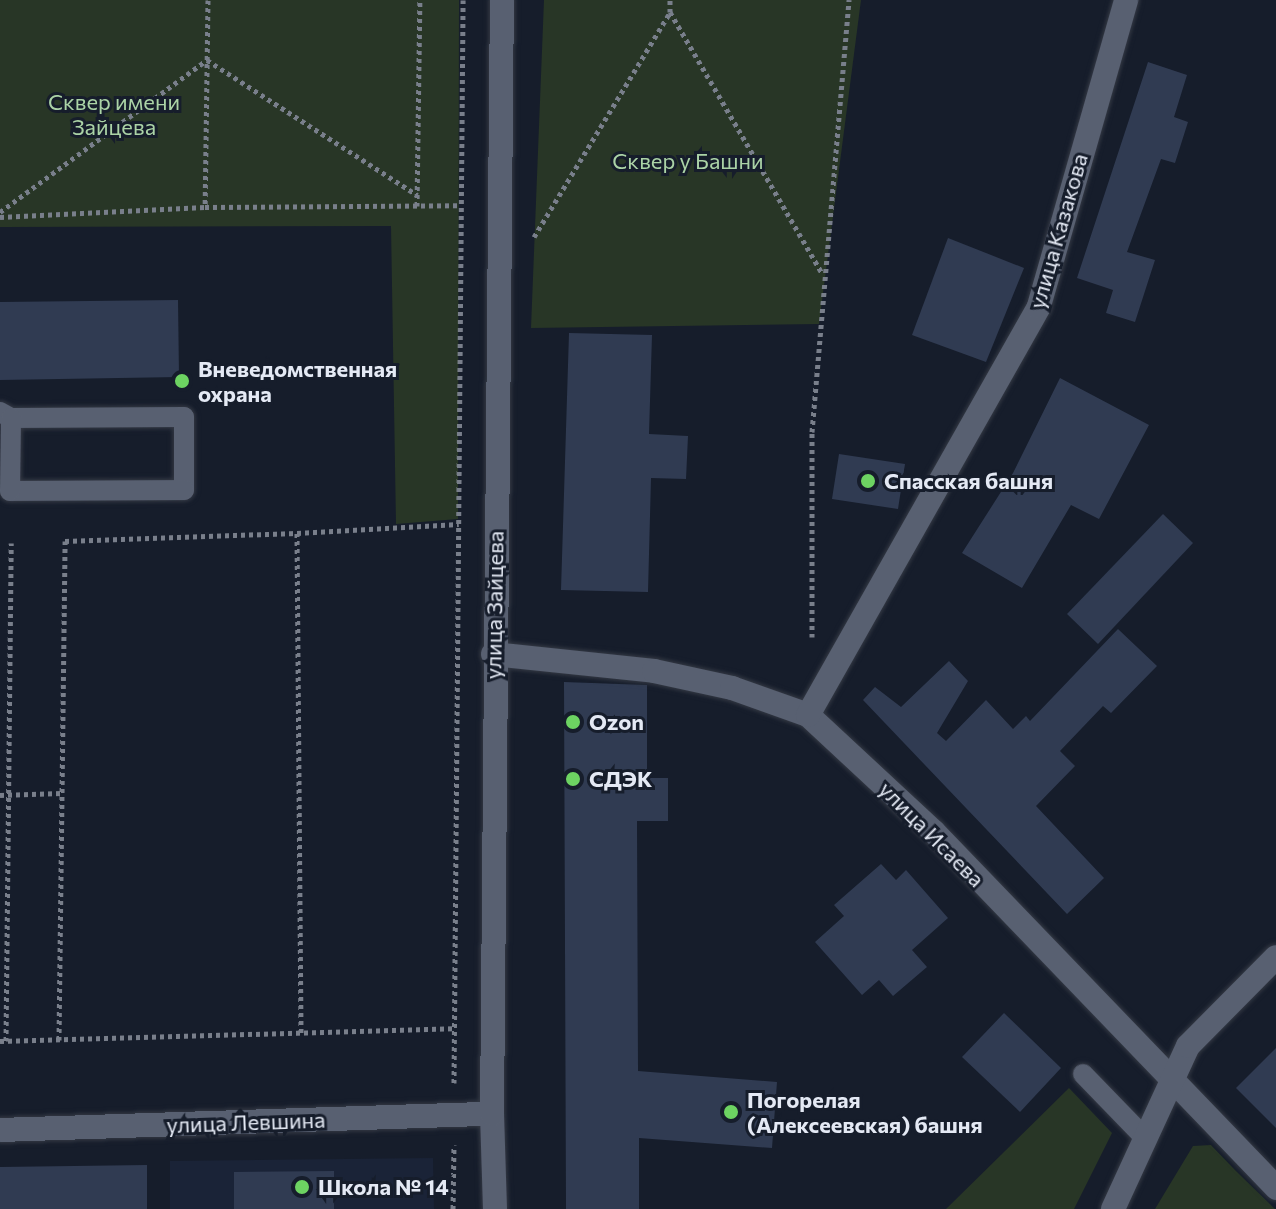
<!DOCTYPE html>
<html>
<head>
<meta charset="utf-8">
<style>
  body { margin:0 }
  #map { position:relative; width:1276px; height:1209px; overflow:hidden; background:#161d2b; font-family:Commissioner,sans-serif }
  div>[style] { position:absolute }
  .built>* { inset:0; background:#1a2337 }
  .green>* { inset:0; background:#283626 }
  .building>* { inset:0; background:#303b52 }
  .path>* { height:5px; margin-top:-2.5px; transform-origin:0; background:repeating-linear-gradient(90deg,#797f8b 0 4px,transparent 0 8px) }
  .roads { filter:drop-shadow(0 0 2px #343944) drop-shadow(0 0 2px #343944) }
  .service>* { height:20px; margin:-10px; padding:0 10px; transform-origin:10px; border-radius:10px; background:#586071 }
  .minor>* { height:24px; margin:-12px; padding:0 12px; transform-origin:12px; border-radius:12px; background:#586071 }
  .tertiary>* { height:24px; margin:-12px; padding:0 12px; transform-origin:12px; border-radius:12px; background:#586071 }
  .dots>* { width:22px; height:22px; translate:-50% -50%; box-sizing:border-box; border:4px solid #161d2b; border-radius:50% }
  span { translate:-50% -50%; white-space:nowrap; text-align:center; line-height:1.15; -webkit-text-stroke:6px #161d2b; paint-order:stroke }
  .park-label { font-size:22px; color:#abd3a6 }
  .street-label { font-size:22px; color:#e4e9f4 }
  .poi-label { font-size:22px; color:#e4e9f4; font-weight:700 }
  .left { translate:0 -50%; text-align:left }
</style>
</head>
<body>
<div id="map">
  <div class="built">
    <div style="clip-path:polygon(433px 1158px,434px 1209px,170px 1209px,170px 1161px)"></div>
  </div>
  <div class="green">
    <div style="clip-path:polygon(0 0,459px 0,458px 519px,396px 524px,391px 226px,0 227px)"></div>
    <div style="clip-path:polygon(544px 0,861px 0,819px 324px,531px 328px)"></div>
    <div style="clip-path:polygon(1069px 1088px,1112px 1133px,1074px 1209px,946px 1209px)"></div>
    <div style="clip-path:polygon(1211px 1145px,1235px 1170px,1275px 1209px,1155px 1209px,1193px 1146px)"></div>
  </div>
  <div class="building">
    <div style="clip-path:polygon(1148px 62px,1187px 75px,1174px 117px,1188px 122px,1175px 163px,1161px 159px,1127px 252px,1155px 260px,1135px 322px,1106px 313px,1113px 290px,1077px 278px)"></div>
    <div style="clip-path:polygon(948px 238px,1024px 268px,986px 362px,912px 335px)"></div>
    <div style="clip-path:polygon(178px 300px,179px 377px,0 380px,0 302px)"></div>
    <div style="clip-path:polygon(569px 333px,652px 335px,649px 434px,688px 436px,686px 479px,651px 478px,648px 592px,561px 590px)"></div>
    <div style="clip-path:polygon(1060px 378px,1149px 425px,1099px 519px,1071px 505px,1022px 588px,962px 553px,1013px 473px)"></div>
    <div style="clip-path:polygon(839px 454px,905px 464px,898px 509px,832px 499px)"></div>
    <div style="clip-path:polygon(1163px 514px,1193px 543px,1098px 644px,1067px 614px)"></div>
    <div style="clip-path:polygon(1118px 629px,1157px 666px,1111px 713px,1103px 706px,1060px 751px,1075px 766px,1036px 806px,1104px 878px,1067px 914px,863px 700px,875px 687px,901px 707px,949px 661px,968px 681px,937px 733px,946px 741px,986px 700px,1013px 729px,1026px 716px,1030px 721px)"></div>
    <div style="clip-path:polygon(564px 682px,647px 685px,647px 778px,668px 778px,668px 821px,637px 821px,638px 1071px,777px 1082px,772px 1148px,639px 1138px,639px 1209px,566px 1209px)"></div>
    <div style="clip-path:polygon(881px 864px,896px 880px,906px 870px,948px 918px,912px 950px,927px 967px,893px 996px,879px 980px,862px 995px,815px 942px,844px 916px,834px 905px)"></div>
    <div style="clip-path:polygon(1004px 1013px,1061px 1068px,1020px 1112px,962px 1057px)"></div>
    <div style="clip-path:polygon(1276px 1048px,1276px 1128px,1236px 1088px)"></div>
    <div style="clip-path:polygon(147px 1165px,147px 1209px,0 1209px,0 1167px)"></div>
    <div style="clip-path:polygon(334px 1171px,334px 1209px,234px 1209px,234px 1172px)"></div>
  </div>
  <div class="path">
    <div style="left:208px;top:0;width:207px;rotate:90.8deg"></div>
    <div style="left:205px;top:207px;width:256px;rotate:-0.4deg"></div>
    <div style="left:670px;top:12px;width:302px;rotate:59.8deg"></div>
    <div style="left:417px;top:206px;width:206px;rotate:-89.2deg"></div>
    <div style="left:0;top:212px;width:257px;rotate:-36.3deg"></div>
    <div style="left:207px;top:60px;width:250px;rotate:32.7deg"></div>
    <div style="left:0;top:217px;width:205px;rotate:-2.8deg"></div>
    <div style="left:534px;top:237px;width:263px;rotate:-58.8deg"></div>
    <div style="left:670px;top:12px;width:12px;rotate:-90deg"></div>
    <div style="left:297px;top:533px;width:162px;rotate:-3.2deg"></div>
    <div style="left:812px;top:637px;width:205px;rotate:-90deg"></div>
    <div style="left:812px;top:432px;width:434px;rotate:-85.1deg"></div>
    <div style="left:0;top:795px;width:62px;rotate:-1.8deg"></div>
    <div style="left:59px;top:1040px;width:499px;rotate:-89.3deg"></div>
    <div style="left:65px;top:541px;width:232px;rotate:-2deg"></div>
    <div style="left:297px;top:533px;width:500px;rotate:89.54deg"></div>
    <div style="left:0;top:1041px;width:454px;rotate:-1.6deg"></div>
    <div style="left:6px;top:1041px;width:498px;rotate:-89.4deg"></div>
    <div style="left:454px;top:1083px;width:1083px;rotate:-89.52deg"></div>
    <div style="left:453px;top:1209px;width:64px;rotate:-89.1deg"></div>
  </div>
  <div class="roads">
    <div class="service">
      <div style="left:0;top:412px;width:13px;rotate:29deg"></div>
      <div style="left:11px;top:418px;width:173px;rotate:-0.3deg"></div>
      <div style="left:184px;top:417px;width:73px;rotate:90deg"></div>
      <div style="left:184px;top:490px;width:174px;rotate:179.7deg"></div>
      <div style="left:10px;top:491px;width:73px;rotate:-89.2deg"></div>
      <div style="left:1083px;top:1074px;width:91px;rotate:45.9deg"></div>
    </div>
    <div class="minor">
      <div style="left:493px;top:654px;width:162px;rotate:6deg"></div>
      <div style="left:654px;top:671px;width:80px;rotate:12.3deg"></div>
      <div style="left:732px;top:688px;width:81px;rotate:19.6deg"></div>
      <div style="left:808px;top:715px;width:172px;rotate:42.9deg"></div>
      <div style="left:934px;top:832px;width:494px;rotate:46.1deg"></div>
      <div style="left:808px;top:715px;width:470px;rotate:-60.5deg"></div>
      <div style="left:1039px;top:306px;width:318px;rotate:-74.1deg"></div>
      <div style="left:492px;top:1114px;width:95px;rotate:88.2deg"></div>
      <div style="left:1113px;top:1209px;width:179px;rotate:-65.3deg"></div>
      <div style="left:1188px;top:1046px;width:125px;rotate:-45.3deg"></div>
    </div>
    <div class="tertiary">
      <div style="left:0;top:1130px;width:492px;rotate:-1.9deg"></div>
      <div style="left:492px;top:1114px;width:1114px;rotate:-89.49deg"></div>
    </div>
  </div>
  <div class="dots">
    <div style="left:182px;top:381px;background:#6dd362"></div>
    <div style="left:868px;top:481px;background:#6dd362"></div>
    <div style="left:573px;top:722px;background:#6dd362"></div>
    <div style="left:573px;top:779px;background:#6dd362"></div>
    <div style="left:731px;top:1112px;background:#6dd362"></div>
    <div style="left:302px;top:1187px;background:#6dd362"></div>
  </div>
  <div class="park-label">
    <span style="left:114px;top:114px">Сквер имени<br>Зайцева</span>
    <span style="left:688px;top:161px">Сквер у Башни</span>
  </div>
  <div class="street-label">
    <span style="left:1058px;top:231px;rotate:-74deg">улица Казакова</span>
    <span style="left:494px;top:605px;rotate:-89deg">улица Зайцева</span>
    <span style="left:932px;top:834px;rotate:45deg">улица Исаева</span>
    <span style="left:246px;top:1122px;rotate:-2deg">улица Левшина</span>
  </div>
  <div class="poi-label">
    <span class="left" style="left:198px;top:381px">Вневедомственная<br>охрана</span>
    <span class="left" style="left:884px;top:481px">Спасская башня</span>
    <span class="left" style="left:589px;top:722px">Ozon</span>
    <span class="left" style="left:589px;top:779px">СДЭК</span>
    <span class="left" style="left:747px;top:1112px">Погорелая<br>(Алексеевская) башня</span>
    <span class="left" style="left:318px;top:1187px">Школа № 14</span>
  </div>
</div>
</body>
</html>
